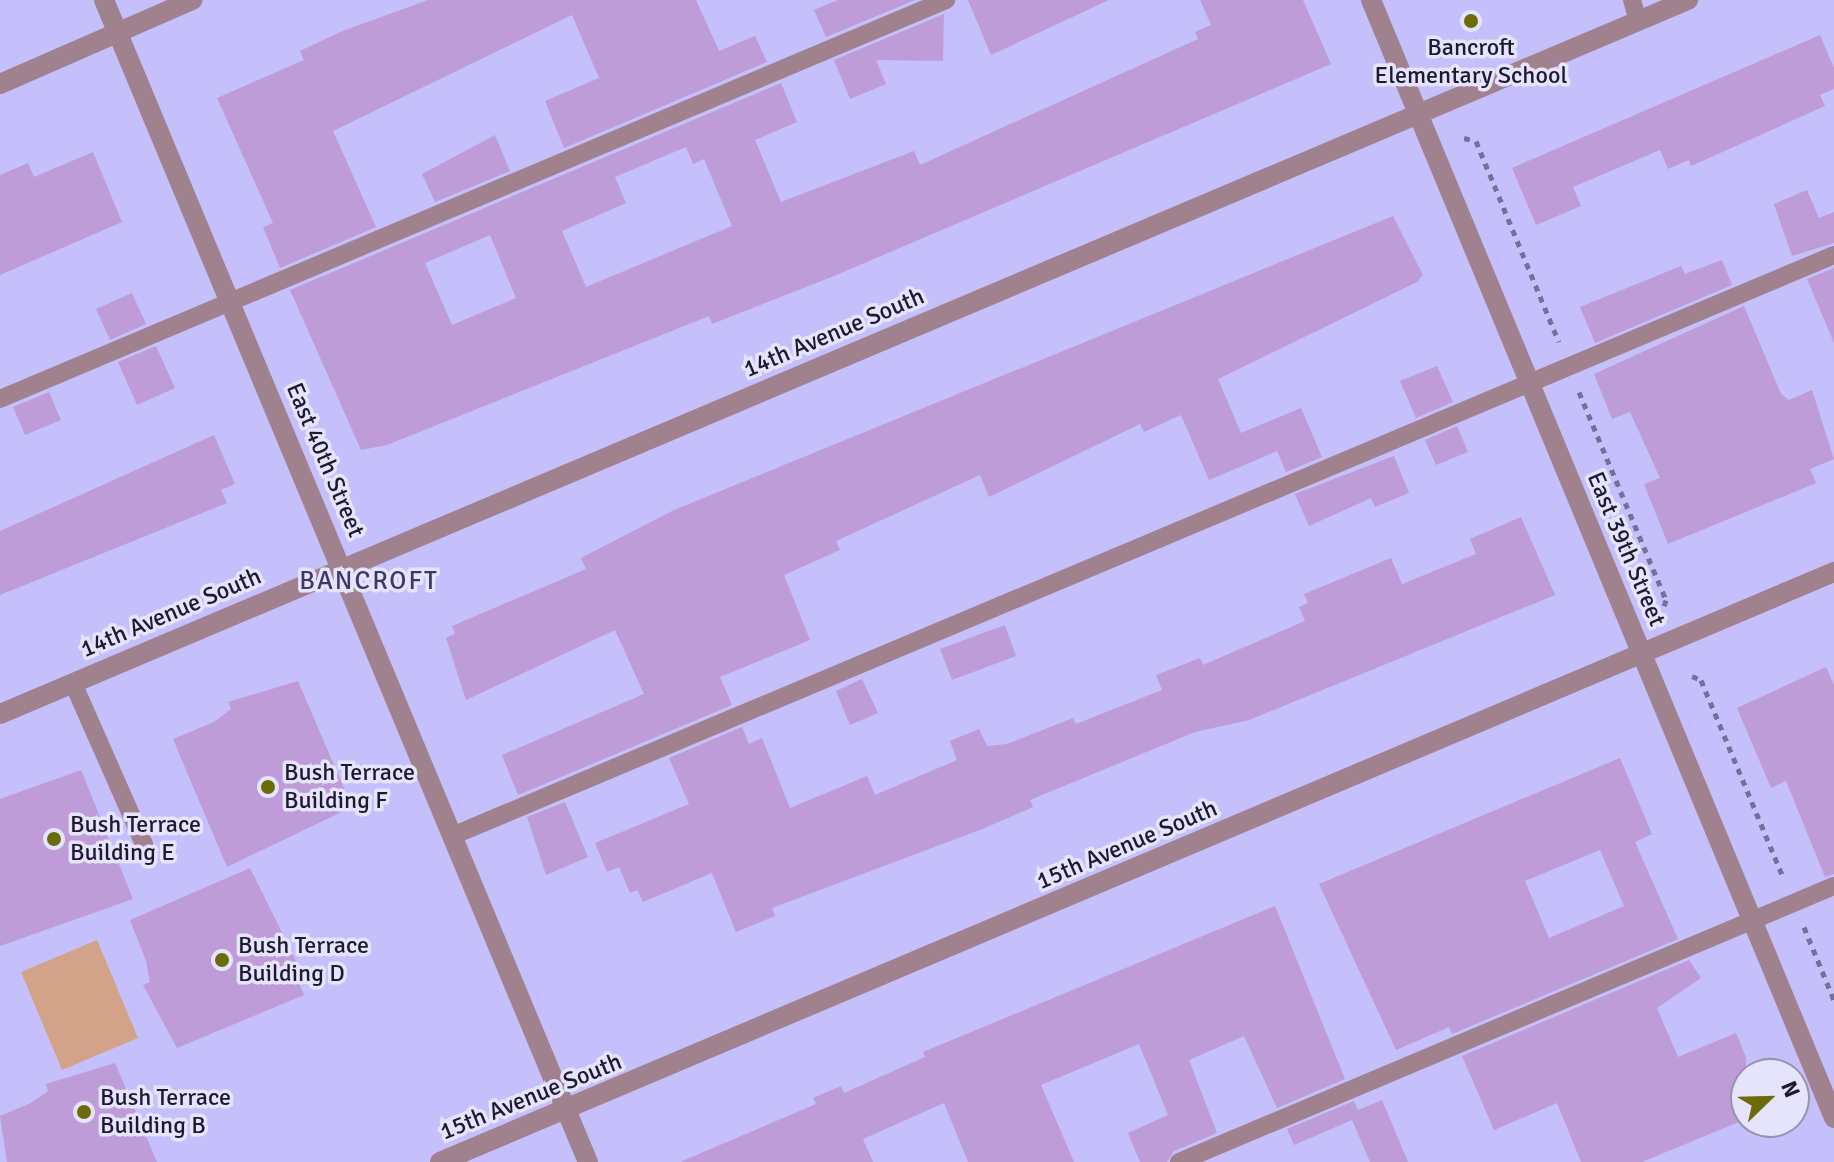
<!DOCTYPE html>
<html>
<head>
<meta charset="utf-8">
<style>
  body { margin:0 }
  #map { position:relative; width:1834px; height:1162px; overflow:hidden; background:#c5bffb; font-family:Signika,sans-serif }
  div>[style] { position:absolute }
  .green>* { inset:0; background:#d2a389 }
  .building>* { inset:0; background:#bd9cd7 }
  .path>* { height:5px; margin-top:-2.5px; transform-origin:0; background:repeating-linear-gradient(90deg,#75709a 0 6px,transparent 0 12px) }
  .lane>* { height:18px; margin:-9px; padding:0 9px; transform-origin:9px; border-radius:9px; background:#a0828f }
  .street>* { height:20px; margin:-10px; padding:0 10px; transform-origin:10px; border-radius:10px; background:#a0828f }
  .dots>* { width:22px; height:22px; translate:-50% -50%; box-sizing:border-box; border:4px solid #e6e4fd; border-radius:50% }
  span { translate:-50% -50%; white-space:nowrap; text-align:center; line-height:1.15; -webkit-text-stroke:7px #e6e4fd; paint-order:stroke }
  .poi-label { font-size:24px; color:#1d192f }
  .left { translate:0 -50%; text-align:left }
  .street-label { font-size:24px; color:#1d192f }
  .neighbourhood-label { font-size:26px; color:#3f3769; letter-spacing:2px }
  .north { position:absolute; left:1730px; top:1058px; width:80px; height:80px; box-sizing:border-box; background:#e6e4fd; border:2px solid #9693ab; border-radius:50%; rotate:67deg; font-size:22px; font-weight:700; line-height:32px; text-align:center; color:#1d192f }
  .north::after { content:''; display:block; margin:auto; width:28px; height:36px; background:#6c6b0a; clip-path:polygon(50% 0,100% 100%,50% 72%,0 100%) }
</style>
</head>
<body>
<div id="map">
  <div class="green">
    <div style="clip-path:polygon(97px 940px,138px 1038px,62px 1070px,21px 972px)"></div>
  </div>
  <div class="building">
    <div style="clip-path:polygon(428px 0,696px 0,719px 51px,755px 36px,767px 62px,564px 148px,545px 101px,599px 78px,572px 15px,333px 131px,376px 227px,280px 268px,263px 227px,273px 223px,217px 98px,304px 60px,300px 51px,340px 32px)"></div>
    <div style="clip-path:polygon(838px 0,915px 0,826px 37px,814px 10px)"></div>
    <div style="clip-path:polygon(968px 0,1109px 0,991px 55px)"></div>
    <div style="clip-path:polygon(evenodd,1200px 0,1303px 0,1331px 64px,834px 276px,712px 324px,709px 316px,387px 445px,361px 450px,290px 290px,781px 83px,797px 122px,755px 140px,781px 202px,914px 151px,920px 165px,1198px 39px,1195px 32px,1211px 25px,1200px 0,686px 147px,693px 164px,704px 159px,732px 226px,586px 287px,562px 231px,626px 203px,615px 177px,686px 147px,1200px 0,490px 235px,516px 298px,452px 325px,425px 263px,490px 235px)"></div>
    <div style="clip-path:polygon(944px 14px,943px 61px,876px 60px,886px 84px,850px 99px,834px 60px)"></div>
    <div style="clip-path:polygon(1820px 35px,1834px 68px,1834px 89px,1820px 95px,1825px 106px,1691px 166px,1689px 160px,1668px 169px,1660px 150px,1573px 187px,1581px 206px,1536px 225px,1512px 168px)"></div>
    <div style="clip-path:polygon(495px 135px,510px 171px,435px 202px,422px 174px)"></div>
    <div style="clip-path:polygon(93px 152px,122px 222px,0 275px,0 175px,28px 163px,34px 177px)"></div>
    <div style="clip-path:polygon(1807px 190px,1819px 218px,1834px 212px,1834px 243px,1792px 256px,1774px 204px)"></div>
    <div style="clip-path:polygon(1393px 216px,1423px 275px,1417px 282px,1218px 379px,1241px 433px,1301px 408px,1322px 457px,1286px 472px,1277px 451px,1209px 480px,1181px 415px,1144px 432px,1140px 424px,989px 497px,980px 475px,836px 541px,840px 550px,784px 575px,810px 640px,720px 677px,732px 705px,518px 795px,502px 755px,644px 694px,615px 630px,466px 700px,446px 638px,455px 634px,452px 626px,586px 569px,581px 558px,674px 510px)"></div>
    <div style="clip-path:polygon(1722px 260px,1732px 285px,1595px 343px,1580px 307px,1681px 266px,1685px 274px)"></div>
    <div style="clip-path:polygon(1834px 268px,1834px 343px,1807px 279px)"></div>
    <div style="clip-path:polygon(132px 293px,146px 324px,110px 340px,96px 309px)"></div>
    <div style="clip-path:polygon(1744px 306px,1781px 394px,1789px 400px,1812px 390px,1834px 459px,1810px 469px,1816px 483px,1668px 544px,1644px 484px,1660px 478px,1630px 412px,1612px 419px,1594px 374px)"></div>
    <div style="clip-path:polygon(156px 346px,175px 388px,137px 405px,118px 362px)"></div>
    <div style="clip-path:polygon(1437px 366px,1453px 402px,1416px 418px,1400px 381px)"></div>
    <div style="clip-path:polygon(49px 392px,61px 420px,25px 435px,13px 407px)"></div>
    <div style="clip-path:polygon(1457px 426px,1468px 452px,1436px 465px,1425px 440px)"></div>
    <div style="clip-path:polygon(214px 435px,235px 484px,221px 490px,227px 503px,0 595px,0 531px)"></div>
    <div style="clip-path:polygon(1394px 456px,1409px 493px,1375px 507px,1371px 498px,1309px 526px,1295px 494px)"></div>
    <div style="clip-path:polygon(1521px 517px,1555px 595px,1249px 720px,1195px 732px,1030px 800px,1033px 807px,985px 828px,772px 908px,775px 916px,736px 932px,712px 873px,643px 902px,637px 890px,630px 893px,619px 867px,607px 872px,595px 843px,689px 804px,669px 758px,742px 727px,749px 744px,762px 738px,790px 808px,867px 776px,875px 795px,957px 760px,950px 741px,979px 729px,987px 746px,1007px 744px,1073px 718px,1076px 724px,1162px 690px,1156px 675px,1200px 658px,1203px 665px,1305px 621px,1299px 607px,1308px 603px,1304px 594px,1391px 558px,1402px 584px,1476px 554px,1470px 539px)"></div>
    <div style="clip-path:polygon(1005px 625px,1016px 656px,952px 680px,940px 649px)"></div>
    <div style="clip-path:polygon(1826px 667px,1834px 685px,1834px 874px,1825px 877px,1786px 781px,1771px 788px,1737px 708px)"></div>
    <div style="clip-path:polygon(862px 679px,878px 713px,850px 725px,836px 691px)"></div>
    <div style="clip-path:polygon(298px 681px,352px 807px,227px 867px,173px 739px,214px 722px,231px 709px,228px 702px)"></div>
    <div style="clip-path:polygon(evenodd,1620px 758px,1652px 834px,1635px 842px,1678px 939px,1452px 1034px,1449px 1027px,1396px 1050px,1319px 884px,1620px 758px,1600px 850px,1624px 906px,1549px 938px,1525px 881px,1600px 850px)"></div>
    <div style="clip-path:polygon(81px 770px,133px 899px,0 946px,0 799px)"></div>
    <div style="clip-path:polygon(565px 802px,588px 857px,546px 875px,527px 817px)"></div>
    <div style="clip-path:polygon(250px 868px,299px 967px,293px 969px,304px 995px,177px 1048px,143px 985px,150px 982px,146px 961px,130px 920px)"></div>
    <div style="clip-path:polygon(1275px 906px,1345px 1079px,1277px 1108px,1244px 1036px,1189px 1060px,1217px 1133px,1174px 1151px,1167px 1162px,1140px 1162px,1128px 1133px,1168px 1115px,1139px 1044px,1041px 1085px,1074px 1162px,968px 1162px,944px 1103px,863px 1139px,873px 1162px,680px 1162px,816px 1104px,813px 1098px,841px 1086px,844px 1093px,925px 1057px,923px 1052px)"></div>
    <div style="clip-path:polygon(1689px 960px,1701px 978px,1657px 1008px,1678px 1057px,1736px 1033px,1746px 1057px,1746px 1119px,1642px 1162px,1581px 1162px,1557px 1103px,1494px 1130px,1462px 1056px)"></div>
    <div style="clip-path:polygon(115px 1063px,157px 1162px,7px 1162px,0 1116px,31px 1103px,48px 1091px,46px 1084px)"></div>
    <div style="clip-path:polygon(1382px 1100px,1408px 1162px,1370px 1162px,1352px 1120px,1294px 1145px,1287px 1129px,1354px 1101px,1358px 1110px)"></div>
  </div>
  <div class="path">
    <div style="left:1464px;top:138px;width:12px;rotate:14deg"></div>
    <div style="left:1476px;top:141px;width:217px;rotate:67.6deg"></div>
    <div style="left:1579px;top:392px;width:225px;rotate:67.3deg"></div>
    <div style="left:1666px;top:600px;width:9px;rotate:108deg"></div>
    <div style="left:1692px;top:676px;width:10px;rotate:24deg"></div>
    <div style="left:1701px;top:680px;width:213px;rotate:67.4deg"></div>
    <div style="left:1804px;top:927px;width:79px;rotate:67.7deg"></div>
  </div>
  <div class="lane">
    <div style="left:1632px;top:0;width:22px;rotate:74deg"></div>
    <div style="left:0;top:399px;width:1027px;rotate:-22.87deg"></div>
    <div style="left:73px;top:683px;width:176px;rotate:66.2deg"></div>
    <div style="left:452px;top:836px;width:1499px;rotate:-22.8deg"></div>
    <div style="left:1179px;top:1162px;width:711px;rotate:-22.85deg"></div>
  </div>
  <div class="street">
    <div style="left:104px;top:0;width:1259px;rotate:67.39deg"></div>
    <div style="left:1371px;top:0;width:1210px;rotate:67.5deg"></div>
    <div style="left:0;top:84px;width:210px;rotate:-23.6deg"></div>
    <div style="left:0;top:714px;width:1833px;rotate:-22.93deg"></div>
    <div style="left:440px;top:1162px;width:1514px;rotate:-22.94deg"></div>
  </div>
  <div class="dots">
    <div style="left:1471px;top:21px;background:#6c6b0a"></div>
    <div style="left:268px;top:787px;background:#6c6b0a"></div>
    <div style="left:54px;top:839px;background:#6c6b0a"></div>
    <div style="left:222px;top:960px;background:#6c6b0a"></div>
    <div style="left:84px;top:1112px;background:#6c6b0a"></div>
  </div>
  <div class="poi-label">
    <span style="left:1471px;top:62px">Bancroft<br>Elementary School</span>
    <span class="left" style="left:284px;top:787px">Bush Terrace<br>Building F</span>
    <span class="left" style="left:70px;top:839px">Bush Terrace<br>Building E</span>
    <span class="left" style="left:238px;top:960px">Bush Terrace<br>Building D</span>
    <span class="left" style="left:100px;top:1112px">Bush Terrace<br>Building B</span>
  </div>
  <div class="street-label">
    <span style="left:834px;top:333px;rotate:-23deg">14th Avenue South</span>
    <span style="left:325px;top:460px;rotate:67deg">East 40th Street</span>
    <span style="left:1626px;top:549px;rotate:67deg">East 39th Street</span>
    <span style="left:171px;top:613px;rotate:-23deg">14th Avenue South</span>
    <span style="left:1127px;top:845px;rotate:-23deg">15th Avenue South</span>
    <span style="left:531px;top:1097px;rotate:-22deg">15th Avenue South</span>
  </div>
  <div class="neighbourhood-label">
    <span style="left:369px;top:582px">BANCROFT</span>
  </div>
  <div class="north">N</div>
</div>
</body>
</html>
